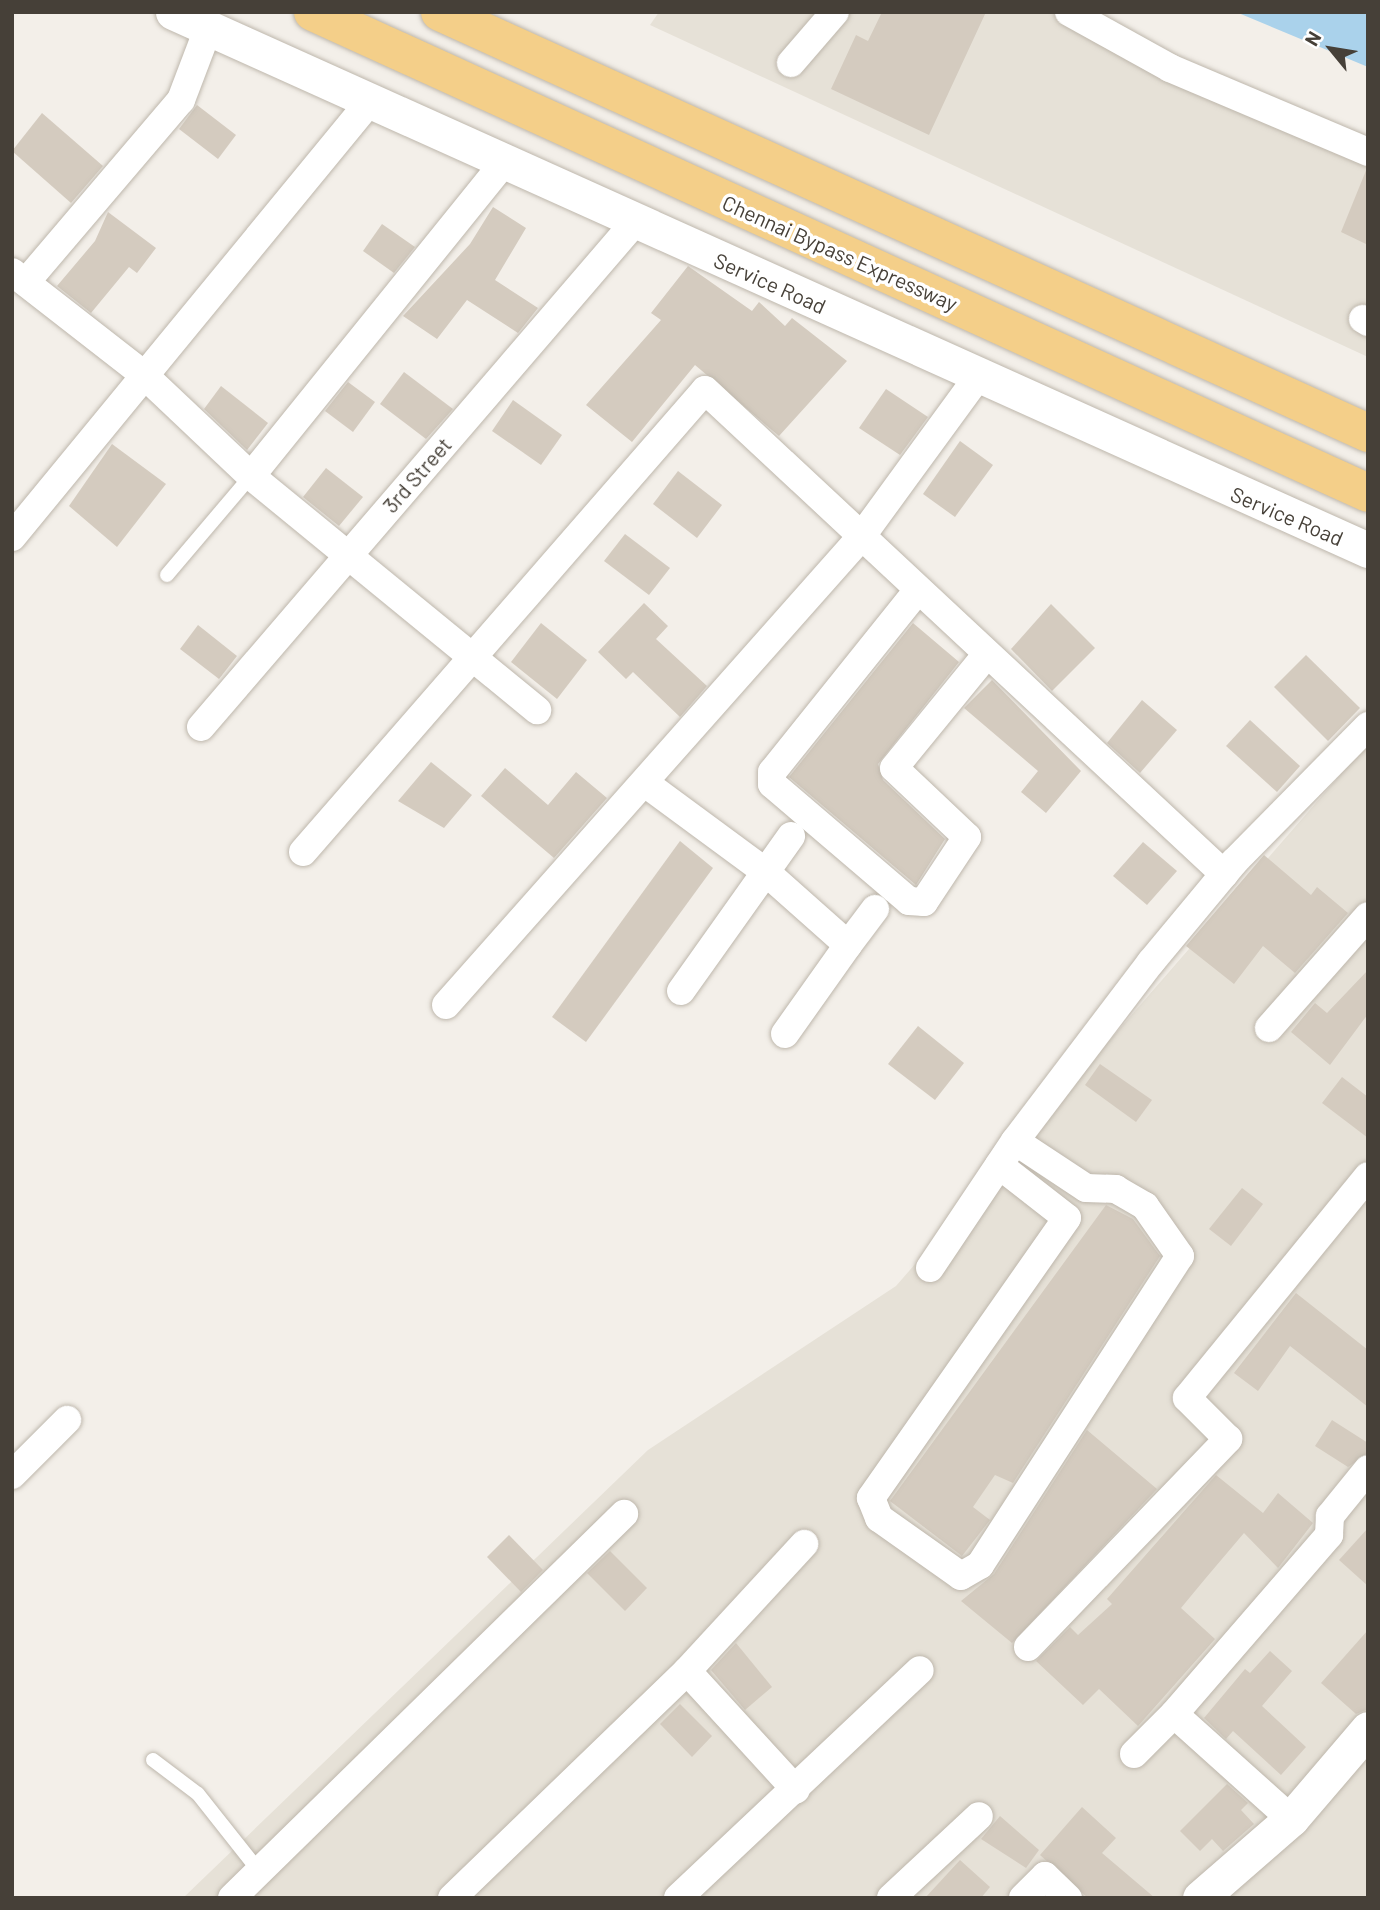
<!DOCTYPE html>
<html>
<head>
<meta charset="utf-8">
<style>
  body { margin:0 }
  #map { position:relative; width:1380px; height:1910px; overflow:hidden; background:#f3efe9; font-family:Barlow,sans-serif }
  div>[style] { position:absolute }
  .residential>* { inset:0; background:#e6e1d7 }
  .water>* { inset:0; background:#aad2eb }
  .building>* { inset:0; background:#d4cbbf }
  .roads { filter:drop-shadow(0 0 2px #beb7ac) drop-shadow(0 0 2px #beb7ac) }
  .service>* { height:14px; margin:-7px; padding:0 7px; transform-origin:7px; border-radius:7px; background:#fff }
  .minor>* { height:28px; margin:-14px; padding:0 14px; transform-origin:14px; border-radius:14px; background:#fff }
  .tertiary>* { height:35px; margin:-17.5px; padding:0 17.5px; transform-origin:17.5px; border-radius:17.5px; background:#fff }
  .trunk>* { height:38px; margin:-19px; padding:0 19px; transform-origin:19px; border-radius:19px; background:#f4cf89 }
  span { translate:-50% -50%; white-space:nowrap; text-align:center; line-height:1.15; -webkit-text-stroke:7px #fff; paint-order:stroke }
  .street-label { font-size:21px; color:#464038 }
  .frame { position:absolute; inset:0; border:14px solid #464038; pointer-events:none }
  .north { position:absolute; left:1296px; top:14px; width:70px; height:70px; -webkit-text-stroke:5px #fff; paint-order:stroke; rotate:300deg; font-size:19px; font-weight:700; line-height:28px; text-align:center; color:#464038 }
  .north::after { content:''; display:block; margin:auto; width:24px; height:32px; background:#464038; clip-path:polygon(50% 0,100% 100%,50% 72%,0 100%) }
</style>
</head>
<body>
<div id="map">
  <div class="residential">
    <div style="clip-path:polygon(659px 12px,1053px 12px,1368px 167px,1368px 357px,650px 25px)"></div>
    <div style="clip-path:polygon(1368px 743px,1368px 1898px,183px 1898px,648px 1450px,896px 1286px)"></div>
  </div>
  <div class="water">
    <div style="clip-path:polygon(1236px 12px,1368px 12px,1368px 67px)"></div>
  </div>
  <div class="building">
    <div style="clip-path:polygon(882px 12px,986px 12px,929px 135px,831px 89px,856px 35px,868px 41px)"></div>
    <div style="clip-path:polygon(197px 105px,236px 135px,218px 159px,179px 129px)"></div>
    <div style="clip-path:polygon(42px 113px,103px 166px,71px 203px,12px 151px)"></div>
    <div style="clip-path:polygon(1367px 168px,1368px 168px,1368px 245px,1341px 232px)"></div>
    <div style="clip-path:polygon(493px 207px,526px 228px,495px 280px,538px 308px,518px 333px,467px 300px,437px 339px,403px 316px,470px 244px)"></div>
    <div style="clip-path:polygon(108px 212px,156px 248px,137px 273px,129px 267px,91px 313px,57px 286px,95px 241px)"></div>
    <div style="clip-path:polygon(382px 224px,415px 247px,394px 273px,363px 251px)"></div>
    <div style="clip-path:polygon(688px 266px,752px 311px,759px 302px,785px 326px,792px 318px,847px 361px,779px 436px,695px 365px,632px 442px,586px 405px,661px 320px,651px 313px)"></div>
    <div style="clip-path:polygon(404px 372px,453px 409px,426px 439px,380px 404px)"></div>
    <div style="clip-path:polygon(348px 382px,375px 402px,353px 432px,325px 411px)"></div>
    <div style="clip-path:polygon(221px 386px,268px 423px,247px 450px,204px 409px)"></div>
    <div style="clip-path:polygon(886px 389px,928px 417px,900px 455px,859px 428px)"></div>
    <div style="clip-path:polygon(513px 400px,562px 435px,541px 465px,492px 431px)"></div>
    <div style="clip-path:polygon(960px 441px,993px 465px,955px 517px,923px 494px)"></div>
    <div style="clip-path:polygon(112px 444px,166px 484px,117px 547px,69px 506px)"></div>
    <div style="clip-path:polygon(326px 468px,363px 497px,339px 526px,303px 497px)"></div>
    <div style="clip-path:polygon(678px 471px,722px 505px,697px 538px,653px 504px)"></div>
    <div style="clip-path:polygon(625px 534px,670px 568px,649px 595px,604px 561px)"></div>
    <div style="clip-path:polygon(644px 603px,668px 626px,656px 639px,707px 686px,680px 717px,633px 672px,626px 679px,598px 652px)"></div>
    <div style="clip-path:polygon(1051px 604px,1095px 648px,1052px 691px,1011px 649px)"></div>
    <div style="clip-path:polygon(541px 623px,587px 660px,557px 699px,511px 662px)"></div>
    <div style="clip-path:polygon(913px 623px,959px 662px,878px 764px,883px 780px,945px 839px,916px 885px,789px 777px)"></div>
    <div style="clip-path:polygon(198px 625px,237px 656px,219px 679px,180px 649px)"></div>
    <div style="clip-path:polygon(1306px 655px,1360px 708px,1328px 741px,1274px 687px)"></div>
    <div style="clip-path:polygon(992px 680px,1081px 771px,1046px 813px,1021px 792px,1038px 771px,964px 708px)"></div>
    <div style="clip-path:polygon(1142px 700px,1177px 730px,1140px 773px,1107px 743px)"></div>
    <div style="clip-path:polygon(1250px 720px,1300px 766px,1277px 792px,1226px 746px)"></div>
    <div style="clip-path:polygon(431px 762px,472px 795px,444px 828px,398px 801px)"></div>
    <div style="clip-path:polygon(505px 768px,548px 805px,576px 772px,607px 798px,554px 858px,481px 796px)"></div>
    <div style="clip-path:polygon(680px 841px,713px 868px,586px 1042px,552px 1017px)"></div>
    <div style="clip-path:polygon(1143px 842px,1177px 871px,1147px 905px,1113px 876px)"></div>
    <div style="clip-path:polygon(1264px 855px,1311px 895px,1317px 887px,1348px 913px,1295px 973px,1263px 946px,1234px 984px,1186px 946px)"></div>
    <div style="clip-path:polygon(1368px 970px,1368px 1014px,1330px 1065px,1291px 1032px,1315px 1003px,1327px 1013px)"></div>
    <div style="clip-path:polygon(918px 1026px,964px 1063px,935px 1100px,888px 1064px)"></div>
    <div style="clip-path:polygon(1100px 1064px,1152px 1100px,1136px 1122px,1085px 1085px)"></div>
    <div style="clip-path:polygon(1342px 1077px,1368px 1097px,1368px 1138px,1322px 1103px)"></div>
    <div style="clip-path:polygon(1242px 1188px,1263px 1204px,1231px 1246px,1209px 1229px)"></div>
    <div style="clip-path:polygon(1106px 1205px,1133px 1219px,1160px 1256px,1013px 1483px,995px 1475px,973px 1507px,990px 1520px,962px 1556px,890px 1501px)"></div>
    <div style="clip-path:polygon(1296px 1293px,1368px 1350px,1368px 1407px,1290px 1346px,1258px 1391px,1234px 1373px)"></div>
    <div style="clip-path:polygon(1332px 1420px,1368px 1443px,1368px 1453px,1348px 1467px,1315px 1446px)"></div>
    <div style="clip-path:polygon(1087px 1430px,1157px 1489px,1012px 1643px,961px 1601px,994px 1574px)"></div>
    <div style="clip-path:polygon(1216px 1475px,1263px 1513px,1278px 1493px,1313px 1523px,1278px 1568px,1244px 1533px,1205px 1579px,1181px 1608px,1215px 1639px,1138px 1726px,1099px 1689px,1083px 1705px,1036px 1661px,1070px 1627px,1078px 1635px,1112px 1604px,1107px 1599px)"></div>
    <div style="clip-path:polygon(1368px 1528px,1368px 1586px,1339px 1560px)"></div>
    <div style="clip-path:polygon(509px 1535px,543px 1570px,521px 1592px,487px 1557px)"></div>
    <div style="clip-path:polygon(610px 1551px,647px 1588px,625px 1611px,587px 1573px)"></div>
    <div style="clip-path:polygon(1368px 1630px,1368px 1709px,1356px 1714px,1321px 1683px)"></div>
    <div style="clip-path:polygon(736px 1643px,772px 1687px,745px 1710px,711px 1670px)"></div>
    <div style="clip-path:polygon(1270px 1651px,1292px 1671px,1262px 1706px,1306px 1747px,1281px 1775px,1233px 1731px,1226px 1739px,1204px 1718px,1245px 1669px,1250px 1673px)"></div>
    <div style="clip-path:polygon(680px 1704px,712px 1736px,692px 1757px,660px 1724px)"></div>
    <div style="clip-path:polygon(1227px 1784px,1248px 1803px,1241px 1810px,1254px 1824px,1223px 1851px,1212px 1839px,1200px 1851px,1180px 1831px)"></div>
    <div style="clip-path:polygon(1082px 1807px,1116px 1838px,1102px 1853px,1155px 1898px,1088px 1898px,1040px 1855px)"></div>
    <div style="clip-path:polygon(1000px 1816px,1039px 1850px,1026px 1868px,981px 1839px)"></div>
    <div style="clip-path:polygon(960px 1860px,990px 1887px,981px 1898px,925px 1898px)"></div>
  </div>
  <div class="roads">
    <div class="service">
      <div style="left:167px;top:575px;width:130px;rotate:-49.7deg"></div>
      <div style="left:153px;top:1760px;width:56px;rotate:37.1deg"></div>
      <div style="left:198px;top:1794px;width:98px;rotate:51.6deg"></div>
    </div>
    <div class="minor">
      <div style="left:1069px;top:12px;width:115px;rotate:29deg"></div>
      <div style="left:1170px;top:68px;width:215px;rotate:23deg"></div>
      <div style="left:791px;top:63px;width:67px;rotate:-49.2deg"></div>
      <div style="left:12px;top:272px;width:166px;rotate:37.9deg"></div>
      <div style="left:143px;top:374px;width:149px;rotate:43.4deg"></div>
      <div style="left:251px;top:476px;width:370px;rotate:39.3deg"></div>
      <div style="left:26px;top:282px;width:239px;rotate:-49.6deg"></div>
      <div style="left:181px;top:100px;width:76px;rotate:-69.2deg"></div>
      <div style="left:1363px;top:319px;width:6px;rotate:31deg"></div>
      <div style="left:251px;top:476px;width:407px;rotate:-51.1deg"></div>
      <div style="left:12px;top:537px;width:566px;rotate:-50.6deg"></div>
      <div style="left:918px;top:590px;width:233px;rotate:128.7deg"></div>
      <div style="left:772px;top:772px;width:12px;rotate:90deg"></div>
      <div style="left:772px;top:784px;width:180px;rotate:40.5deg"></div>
      <div style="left:909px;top:901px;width:15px;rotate:4deg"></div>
      <div style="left:924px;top:902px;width:78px;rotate:-56.5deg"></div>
      <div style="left:967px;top:837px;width:100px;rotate:-136.6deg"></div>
      <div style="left:894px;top:768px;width:147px;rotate:-50.8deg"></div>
      <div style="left:201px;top:727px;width:664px;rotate:-49.33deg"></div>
      <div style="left:645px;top:783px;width:152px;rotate:36.4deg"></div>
      <div style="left:767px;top:873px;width:108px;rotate:41.6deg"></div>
      <div style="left:848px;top:945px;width:109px;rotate:125.3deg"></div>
      <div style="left:303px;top:852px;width:612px;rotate:-48.97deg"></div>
      <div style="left:705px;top:390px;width:710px;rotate:43deg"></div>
      <div style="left:848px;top:945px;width:45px;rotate:-53.1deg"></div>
      <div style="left:681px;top:991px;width:190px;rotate:-54.6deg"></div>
      <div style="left:446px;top:1005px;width:625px;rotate:-48.43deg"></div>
      <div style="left:861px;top:537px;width:200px;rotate:-53.9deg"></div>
      <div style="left:1269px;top:1028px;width:149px;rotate:-48.5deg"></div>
      <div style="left:999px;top:1165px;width:86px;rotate:37.9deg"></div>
      <div style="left:1067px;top:1218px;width:342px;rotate:125deg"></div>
      <div style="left:871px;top:1498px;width:22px;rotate:68deg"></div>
      <div style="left:879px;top:1518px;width:100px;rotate:35.3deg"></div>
      <div style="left:961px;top:1576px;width:22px;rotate:-30deg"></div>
      <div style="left:980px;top:1565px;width:368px;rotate:-57.1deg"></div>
      <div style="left:1180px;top:1256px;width:61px;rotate:-125deg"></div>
      <div style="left:1145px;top:1206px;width:34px;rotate:-150deg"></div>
      <div style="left:1116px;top:1189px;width:30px;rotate:-178deg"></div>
      <div style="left:1086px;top:1188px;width:85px;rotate:-146.5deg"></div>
      <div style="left:930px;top:1268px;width:153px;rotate:-56.2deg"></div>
      <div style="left:1015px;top:1141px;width:225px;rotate:-52.8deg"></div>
      <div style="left:1151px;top:962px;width:130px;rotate:-50.3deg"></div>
      <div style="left:1234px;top:862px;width:191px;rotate:-45.4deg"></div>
      <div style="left:12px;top:1475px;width:78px;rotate:-45deg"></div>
      <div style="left:1028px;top:1647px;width:289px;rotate:-46.1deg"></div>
      <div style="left:1228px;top:1439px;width:58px;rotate:-135deg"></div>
      <div style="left:1187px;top:1398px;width:286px;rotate:-50.8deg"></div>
      <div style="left:687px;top:1671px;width:173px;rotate:-47.3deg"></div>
      <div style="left:1134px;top:1754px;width:57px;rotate:-45deg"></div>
      <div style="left:1291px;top:1819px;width:157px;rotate:-138.1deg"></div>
      <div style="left:1174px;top:1714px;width:237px;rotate:-49.1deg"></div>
      <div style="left:1329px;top:1535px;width:19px;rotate:-87deg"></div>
      <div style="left:1330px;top:1516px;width:60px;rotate:-51deg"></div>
      <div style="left:232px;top:1898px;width:549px;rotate:-44.41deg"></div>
      <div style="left:452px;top:1898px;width:327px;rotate:-44deg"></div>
      <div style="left:687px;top:1671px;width:161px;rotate:47.5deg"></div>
      <div style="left:678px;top:1898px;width:332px;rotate:-43.3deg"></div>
      <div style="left:891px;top:1898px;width:120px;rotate:-43deg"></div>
      <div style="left:1023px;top:1898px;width:31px;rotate:-45deg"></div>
      <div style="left:1045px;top:1876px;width:32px;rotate:44deg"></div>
    </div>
    <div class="tertiary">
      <div style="left:173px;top:12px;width:1311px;rotate:24.24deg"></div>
      <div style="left:1200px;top:1898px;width:121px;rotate:-41deg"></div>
      <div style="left:1291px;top:1819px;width:118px;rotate:-49.5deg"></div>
    </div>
    <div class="trunk">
      <div style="left:313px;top:12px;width:1159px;rotate:24.51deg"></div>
      <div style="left:440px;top:12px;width:1019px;rotate:24.4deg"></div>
    </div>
  </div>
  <div class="street-label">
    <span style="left:840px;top:253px;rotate:24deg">Chennai Bypass Expressway</span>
    <span style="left:770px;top:283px;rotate:24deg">Service Road</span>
    <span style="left:417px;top:475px;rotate:-49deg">3rd Street</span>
    <span style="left:1287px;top:516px;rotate:23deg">Service Road</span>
  </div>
  <div class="frame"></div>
  <div class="north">N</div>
</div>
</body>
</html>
